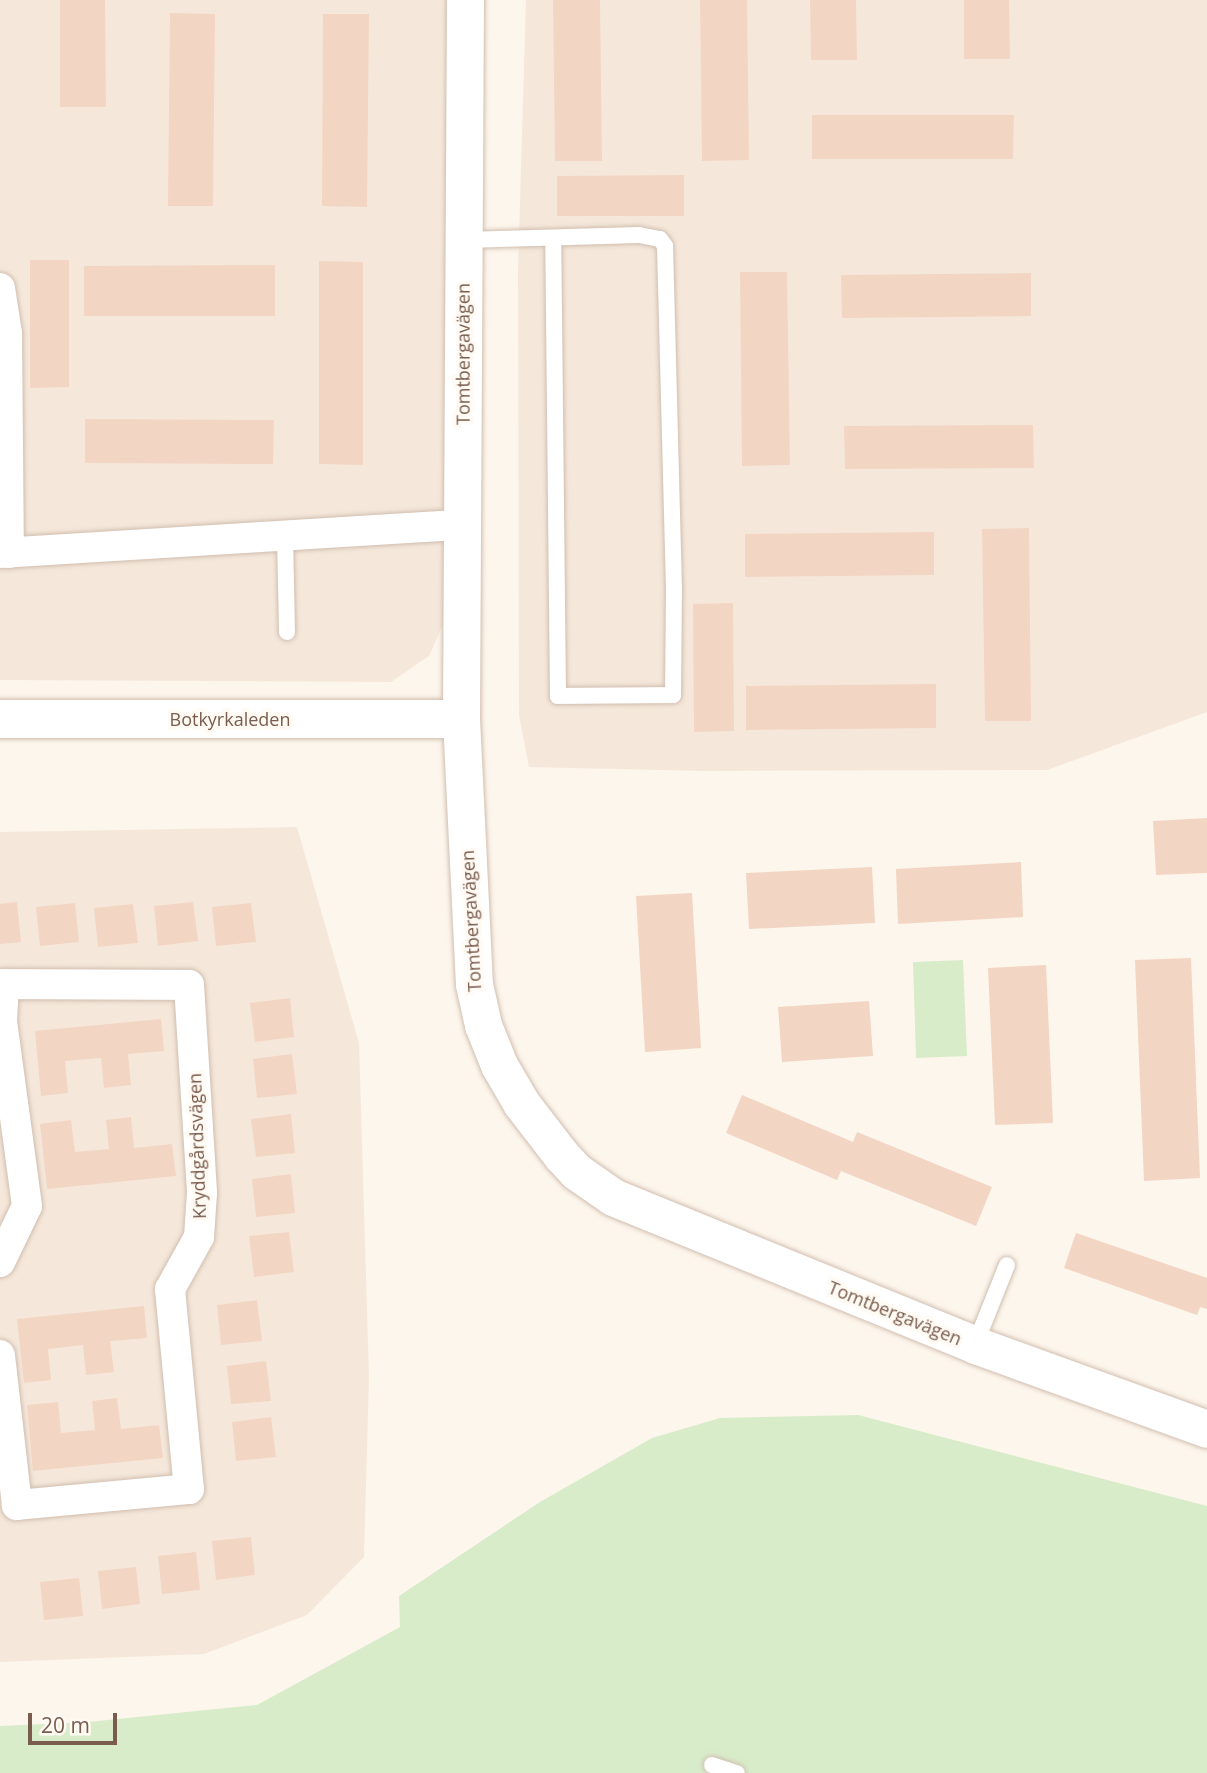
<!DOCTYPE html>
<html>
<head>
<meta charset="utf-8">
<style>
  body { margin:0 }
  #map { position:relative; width:1207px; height:1773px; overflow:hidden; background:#fdf6ec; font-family:"Open Sans",sans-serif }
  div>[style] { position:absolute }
  .residential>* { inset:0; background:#f5e8da }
  .green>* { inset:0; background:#d8ecc9 }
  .building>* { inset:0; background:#f3d5c3 }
  .roads { filter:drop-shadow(0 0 2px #d1beb0) drop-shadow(0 0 2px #d1beb0) }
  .service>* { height:16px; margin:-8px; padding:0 8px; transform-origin:8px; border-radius:8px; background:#fff }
  .minor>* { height:30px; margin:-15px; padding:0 15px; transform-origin:15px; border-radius:15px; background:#fff }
  .tertiary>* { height:37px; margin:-18.5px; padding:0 18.5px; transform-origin:18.5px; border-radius:18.5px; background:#fff }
  .secondary>* { height:38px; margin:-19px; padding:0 19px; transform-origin:19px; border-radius:19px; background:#fff }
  span { translate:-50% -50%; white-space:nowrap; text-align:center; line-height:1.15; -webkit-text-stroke:7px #fffaf3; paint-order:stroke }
  .street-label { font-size:18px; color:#7a5c4d }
  .scale { position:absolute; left:28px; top:1713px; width:89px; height:32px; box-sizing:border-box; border:4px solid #7a5c4d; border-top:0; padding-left:9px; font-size:21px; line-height:24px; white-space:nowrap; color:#7a5c4d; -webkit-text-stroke:5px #fffaf3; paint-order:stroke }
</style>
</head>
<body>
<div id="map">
  <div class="residential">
    <div style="clip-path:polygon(0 0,447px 0,443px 625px,429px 656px,391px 682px,0 680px)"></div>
    <div style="clip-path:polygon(526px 0,1207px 0,1207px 712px,1047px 770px,703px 771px,529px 767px,519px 715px,518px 270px)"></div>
    <div style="clip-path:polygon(297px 827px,359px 1043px,369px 1377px,364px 1557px,307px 1615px,204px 1654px,0 1662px,0 832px)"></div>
  </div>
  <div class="green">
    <div style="clip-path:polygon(963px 960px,967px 1056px,916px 1058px,913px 962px)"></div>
    <div style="clip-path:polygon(858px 1415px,1207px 1506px,1207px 1773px,0 1773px,0 1726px,88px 1722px,257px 1705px,400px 1627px,399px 1596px,540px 1502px,652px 1438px,720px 1418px)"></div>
  </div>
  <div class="building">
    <div style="clip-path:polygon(60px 0,105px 0,106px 107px,60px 107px)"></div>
    <div style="clip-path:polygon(553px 0,600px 0,602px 161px,555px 161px)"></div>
    <div style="clip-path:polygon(700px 0,747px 0,749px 160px,702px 161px)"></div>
    <div style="clip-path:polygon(810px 0,856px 0,857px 60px,811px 60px)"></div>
    <div style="clip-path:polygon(964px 0,1009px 0,1010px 59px,964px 59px)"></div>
    <div style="clip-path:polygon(170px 13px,215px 14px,213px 206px,168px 206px)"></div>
    <div style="clip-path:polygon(323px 14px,369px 14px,367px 207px,322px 206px)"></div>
    <div style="clip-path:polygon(812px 115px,1014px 115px,1013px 159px,812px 159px)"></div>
    <div style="clip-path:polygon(684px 175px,684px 216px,557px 216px,557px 176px)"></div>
    <div style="clip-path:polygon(30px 260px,69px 260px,69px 387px,30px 388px)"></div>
    <div style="clip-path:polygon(319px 261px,363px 262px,363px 465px,319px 464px)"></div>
    <div style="clip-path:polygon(275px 265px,275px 316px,84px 316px,84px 266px)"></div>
    <div style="clip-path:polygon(740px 272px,787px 272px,790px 465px,742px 466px)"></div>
    <div style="clip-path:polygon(1031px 273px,1031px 316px,842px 318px,841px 275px)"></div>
    <div style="clip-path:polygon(85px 419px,274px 420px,273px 464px,85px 463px)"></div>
    <div style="clip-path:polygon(1033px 425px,1034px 468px,845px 469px,844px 426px)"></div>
    <div style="clip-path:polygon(1029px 528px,1031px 721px,985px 721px,982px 529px)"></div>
    <div style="clip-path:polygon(934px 532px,934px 575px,745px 577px,745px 534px)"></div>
    <div style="clip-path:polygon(733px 603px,734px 731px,694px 732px,693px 604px)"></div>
    <div style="clip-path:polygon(936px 684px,936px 728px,746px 730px,746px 686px)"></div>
    <div style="clip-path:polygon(1207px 818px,1207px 873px,1156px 875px,1153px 821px)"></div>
    <div style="clip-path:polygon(1021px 862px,1023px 917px,898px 924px,896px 869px)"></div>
    <div style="clip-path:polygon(872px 867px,875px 923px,749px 929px,746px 873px)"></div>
    <div style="clip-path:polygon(692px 893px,701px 1048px,645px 1052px,636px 896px)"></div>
    <div style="clip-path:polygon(17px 902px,21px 942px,0 944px,0 904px)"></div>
    <div style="clip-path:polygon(193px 902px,198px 941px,158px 946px,154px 906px)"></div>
    <div style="clip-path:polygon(75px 903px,79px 942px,40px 946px,36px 907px)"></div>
    <div style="clip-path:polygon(251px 903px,256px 942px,216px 946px,212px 907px)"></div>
    <div style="clip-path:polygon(133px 904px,138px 943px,98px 947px,94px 908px)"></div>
    <div style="clip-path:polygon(1191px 958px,1200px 1178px,1144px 1181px,1135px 960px)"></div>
    <div style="clip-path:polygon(1046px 965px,1053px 1123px,995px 1125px,988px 968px)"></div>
    <div style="clip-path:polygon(290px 998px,294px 1037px,255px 1042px,250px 1003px)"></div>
    <div style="clip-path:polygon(869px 1001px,873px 1056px,782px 1062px,778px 1007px)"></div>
    <div style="clip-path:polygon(161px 1019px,164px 1051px,128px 1054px,131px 1085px,104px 1088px,101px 1058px,65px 1061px,68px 1093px,41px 1096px,35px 1031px)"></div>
    <div style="clip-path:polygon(292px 1054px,297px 1094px,257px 1098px,253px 1059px)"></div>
    <div style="clip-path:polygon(742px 1095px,853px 1142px,857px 1132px,992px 1187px,976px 1226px,841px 1171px,837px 1180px,726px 1133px)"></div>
    <div style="clip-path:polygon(291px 1114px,295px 1153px,256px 1157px,251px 1119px)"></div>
    <div style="clip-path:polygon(131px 1117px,134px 1148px,172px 1144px,176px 1176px,47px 1189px,40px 1124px,71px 1120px,75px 1152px,109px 1149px,106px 1120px)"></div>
    <div style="clip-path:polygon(291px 1174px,295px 1213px,256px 1217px,252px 1179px)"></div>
    <div style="clip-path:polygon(289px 1232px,294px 1272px,254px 1277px,249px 1236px)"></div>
    <div style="clip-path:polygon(1076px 1233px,1207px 1278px,1207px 1309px,1200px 1307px,1197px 1315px,1064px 1268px)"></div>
    <div style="clip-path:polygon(257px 1300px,262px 1341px,221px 1345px,217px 1305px)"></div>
    <div style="clip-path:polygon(144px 1306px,147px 1338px,110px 1341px,114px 1372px,86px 1375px,83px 1345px,48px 1349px,51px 1380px,24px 1383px,17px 1319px)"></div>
    <div style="clip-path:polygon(266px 1361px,271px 1401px,231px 1404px,227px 1366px)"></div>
    <div style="clip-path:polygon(117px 1398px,121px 1429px,159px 1425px,163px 1458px,33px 1471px,27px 1405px,58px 1402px,61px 1433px,95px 1430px,92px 1401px)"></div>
    <div style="clip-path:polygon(271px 1417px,276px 1457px,236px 1461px,232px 1422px)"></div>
    <div style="clip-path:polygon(251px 1537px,255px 1575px,216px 1580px,212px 1541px)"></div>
    <div style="clip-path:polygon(196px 1552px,200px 1590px,162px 1594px,158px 1556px)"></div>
    <div style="clip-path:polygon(136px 1567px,140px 1604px,102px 1609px,98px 1571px)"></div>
    <div style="clip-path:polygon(79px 1578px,83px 1616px,44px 1620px,40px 1582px)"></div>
  </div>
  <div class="roads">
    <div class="service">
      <div style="left:464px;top:240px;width:175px;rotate:-1.6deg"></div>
      <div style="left:639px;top:235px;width:21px;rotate:11deg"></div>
      <div style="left:660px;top:239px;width:9px;rotate:54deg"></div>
      <div style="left:665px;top:246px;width:339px;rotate:88.5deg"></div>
      <div style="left:674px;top:585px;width:110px;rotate:90.5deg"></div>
      <div style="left:673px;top:695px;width:115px;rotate:179.5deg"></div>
      <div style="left:558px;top:696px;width:458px;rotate:-90.6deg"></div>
      <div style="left:285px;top:536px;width:96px;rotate:88.8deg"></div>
      <div style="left:975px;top:1345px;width:86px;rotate:-68.2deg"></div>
      <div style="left:712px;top:1765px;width:26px;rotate:18deg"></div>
    </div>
    <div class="minor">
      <div style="left:0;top:288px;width:46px;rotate:81.2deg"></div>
      <div style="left:7px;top:333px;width:220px;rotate:89.5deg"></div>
      <div style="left:0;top:553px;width:463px;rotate:-3.5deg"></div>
      <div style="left:0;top:1262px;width:62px;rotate:-64.3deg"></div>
      <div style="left:27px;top:1206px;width:187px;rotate:-97.7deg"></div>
      <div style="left:2px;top:1021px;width:37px;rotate:-87deg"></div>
      <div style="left:4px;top:984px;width:185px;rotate:0.3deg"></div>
      <div style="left:189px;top:985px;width:208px;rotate:86.4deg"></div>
      <div style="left:202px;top:1193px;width:44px;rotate:93.9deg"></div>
      <div style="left:199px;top:1237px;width:60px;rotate:119.1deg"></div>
      <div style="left:170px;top:1289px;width:201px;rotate:84.6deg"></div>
      <div style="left:189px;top:1489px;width:173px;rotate:174.7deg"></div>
      <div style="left:17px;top:1505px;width:151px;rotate:-96.5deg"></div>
    </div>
    <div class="tertiary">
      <div style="left:465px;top:0;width:719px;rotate:90.32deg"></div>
      <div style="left:461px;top:719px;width:265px;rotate:87.2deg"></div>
      <div style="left:474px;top:984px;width:42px;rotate:77.6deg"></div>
      <div style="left:483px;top:1025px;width:43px;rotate:68.2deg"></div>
      <div style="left:499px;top:1065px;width:44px;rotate:59.9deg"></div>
      <div style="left:521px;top:1103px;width:66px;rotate:52.4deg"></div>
      <div style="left:561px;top:1155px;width:23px;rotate:47deg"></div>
      <div style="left:577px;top:1172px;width:44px;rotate:34.8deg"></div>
      <div style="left:613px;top:1197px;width:391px;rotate:22.2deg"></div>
      <div style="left:975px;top:1345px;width:247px;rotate:19.9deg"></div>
    </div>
    <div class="secondary">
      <div style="left:0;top:719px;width:461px"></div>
    </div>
  </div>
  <div class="street-label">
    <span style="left:463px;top:354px;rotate:-90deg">Tomtbergavägen</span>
    <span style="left:230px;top:719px">Botkyrkaleden</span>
    <span style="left:471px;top:921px;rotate:-93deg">Tomtbergavägen</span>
    <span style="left:197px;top:1146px;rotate:-92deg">Kryddgårdsvägen</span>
    <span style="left:895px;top:1313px;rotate:22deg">Tomtbergavägen</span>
  </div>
  <div class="scale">20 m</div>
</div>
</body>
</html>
